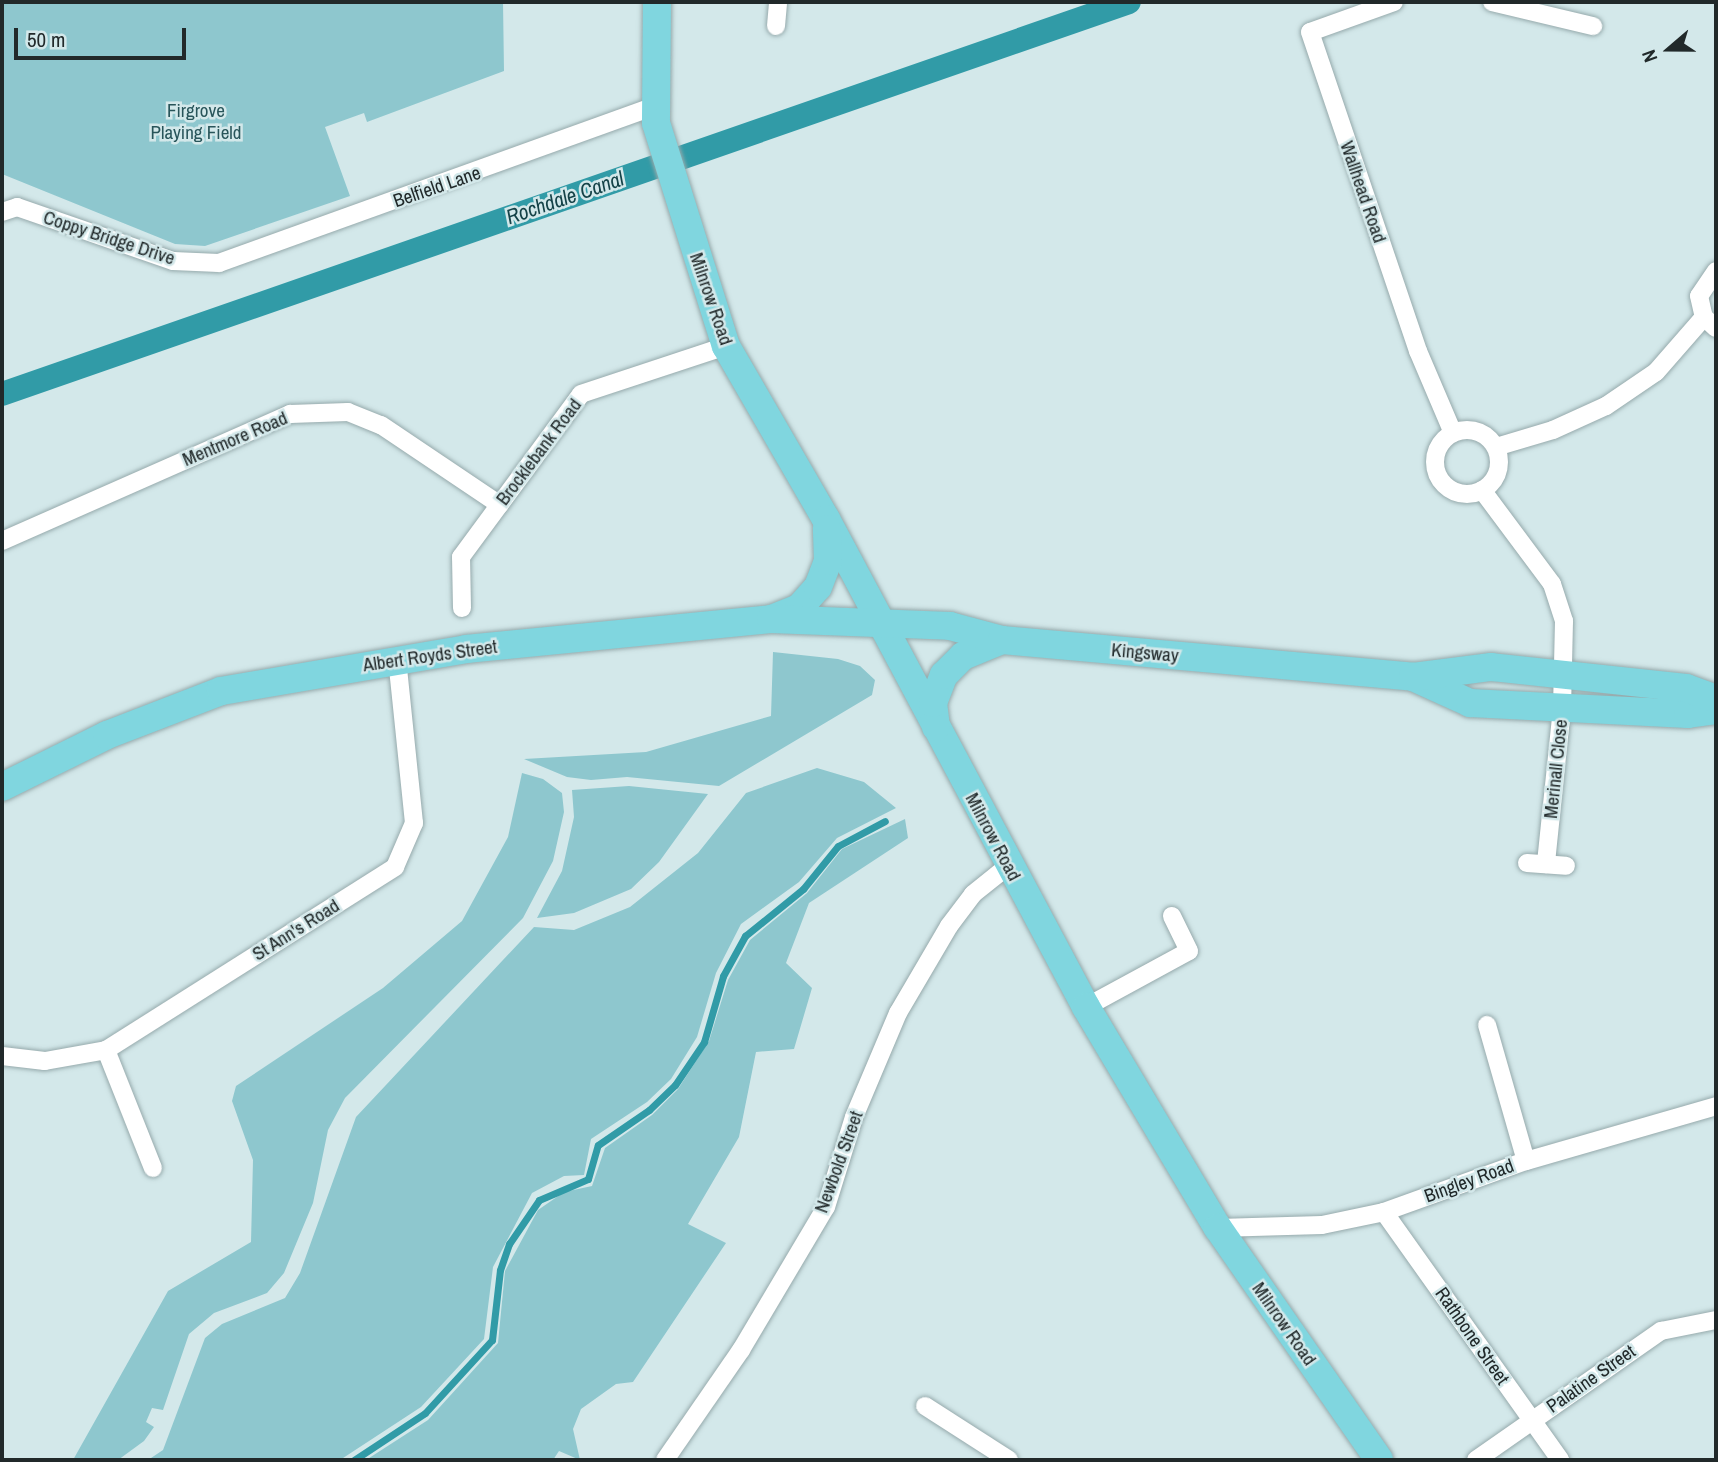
<!DOCTYPE html>
<html>
<head>
<meta charset="utf-8">
<style>
  body { margin:0 }
  #map { position:relative; width:1718px; height:1462px; overflow:hidden; background:#d3e8ea; font-family:"Archivo Narrow",sans-serif }
  div>[style] { position:absolute }
  .green>* { inset:0; background:#8ec7ce }
  .stream>* { height:7px; margin:-3.5px; padding:0 3.5px; transform-origin:3.5px; border-radius:3.5px; background:#319ba7 }
  .canal>* { height:24px; margin:-12px; padding:0 12px; transform-origin:12px; border-radius:12px; background:#319ba7 }
  .roads { filter:drop-shadow(0 0 2px #96aaac) drop-shadow(0 0 2px #96aaac) }
  .street>* { height:18px; margin:-9px; padding:0 9px; transform-origin:9px; border-radius:9px; background:#fff }
  .street>.ring { margin:-9px; padding:0; box-sizing:content-box; background:none; border:18px solid #fff; border-radius:50% }
  .primary>* { height:28px; margin:-14px; padding:0 14px; transform-origin:14px; border-radius:14px; background:#80d6df }
  span { translate:-50% -50%; white-space:nowrap; text-align:center; line-height:1.15; -webkit-text-stroke:5px #d3e8ea; paint-order:stroke }
  .park-label { font-size:19px; color:#28555a }
  .street-label { font-size:19px; color:#21292a }
  .water-label { font-size:21px; color:#154348; font-style:italic }
  .frame { position:absolute; inset:0; border:4px solid #21292a; pointer-events:none }
  .north { position:absolute; left:1634px; top:14px; width:70px; height:70px; -webkit-text-stroke:5px #d3e8ea; paint-order:stroke; rotate:250deg; font-size:19px; font-weight:700; line-height:28px; text-align:center; color:#21292a }
  .north::after { content:''; display:block; margin:auto; width:24px; height:32px; background:#21292a; clip-path:polygon(50% 0,100% 100%,50% 72%,0 100%) }
  .scale { position:absolute; left:14px; top:28px; width:172px; height:32px; box-sizing:border-box; border:4px solid #21292a; border-top:0; padding-left:9px; font-size:21px; line-height:24px; white-space:nowrap; color:#21292a; -webkit-text-stroke:5px #d3e8ea; paint-order:stroke }
</style>
</head>
<body>
<div id="map">
  <div class="green">
    <div style="clip-path:polygon(2px 2px,503px 2px,504px 71px,367px 122px,364px 113px,325px 127px,350px 196px,205px 246px,175px 244px,2px 174px)"></div>
    <div style="clip-path:polygon(773px 652px,838px 659px,860px 666px,875px 680px,872px 695px,719px 786px,627px 777px,591px 780px,567px 777px,524px 759px,646px 752px,771px 716px)"></div>
    <div style="clip-path:polygon(817px 768px,864px 782px,896px 808px,837px 838px,799px 882px,741px 924px,716px 973px,697px 1037px,671px 1079px,647px 1102px,591px 1139px,584px 1175px,564px 1176px,532px 1193px,493px 1267px,484px 1339px,421px 1407px,340px 1460px,148px 1460px,163px 1450px,205px 1338px,222px 1324px,285px 1298px,300px 1273px,356px 1117px,534px 927px,574px 930px,630px 907px,698px 853px,746px 793px)"></div>
    <div style="clip-path:polygon(522px 773px,543px 779px,562px 793px,564px 812px,553px 861px,523px 918px,345px 1098px,328px 1130px,313px 1203px,284px 1273px,267px 1293px,214px 1313px,189px 1334px,163px 1410px,152px 1408px,146px 1422px,154px 1427px,144px 1441px,118px 1460px,73px 1460px,168px 1291px,251px 1242px,253px 1160px,232px 1101px,236px 1086px,383px 988px,462px 921px,508px 837px)"></div>
    <div style="clip-path:polygon(629px 786px,708px 794px,659px 862px,631px 889px,574px 913px,537px 918px,562px 871px,574px 817px,572px 790px)"></div>
    <div style="clip-path:polygon(905px 819px,908px 838px,809px 903px,786px 963px,812px 988px,794px 1049px,756px 1052px,739px 1137px,688px 1224px,726px 1243px,633px 1382px,616px 1384px,581px 1409px,573px 1429px,580px 1460px,559px 1451px,553px 1460px,366px 1460px,428px 1420px,498px 1343px,505px 1271px,538px 1210px,564px 1192px,592px 1186px,605px 1148px,652px 1115px,678px 1089px,709px 1041px,728px 980px,750px 940px,807px 893px,842px 849px)"></div>
  </div>
  <div class="stream">
    <div style="left:354px;top:1460px;width:85px;rotate:-33.5deg"></div>
    <div style="left:425px;top:1413px;width:99px;rotate:-47.5deg"></div>
    <div style="left:492px;top:1340px;width:70px;rotate:-83.5deg"></div>
    <div style="left:500px;top:1270px;width:28px;rotate:-71deg"></div>
    <div style="left:509px;top:1244px;width:53px;rotate:-55.7deg"></div>
    <div style="left:539px;top:1200px;width:53px;rotate:-23.2deg"></div>
    <div style="left:588px;top:1179px;width:35px;rotate:-74deg"></div>
    <div style="left:598px;top:1145px;width:62px;rotate:-34.5deg"></div>
    <div style="left:649px;top:1110px;width:36px;rotate:-44deg"></div>
    <div style="left:675px;top:1085px;width:52px;rotate:-56deg"></div>
    <div style="left:704px;top:1042px;width:69px;rotate:-73.9deg"></div>
    <div style="left:723px;top:976px;width:46px;rotate:-61.2deg"></div>
    <div style="left:745px;top:936px;width:75px;rotate:-39deg"></div>
    <div style="left:803px;top:889px;width:55px;rotate:-50.9deg"></div>
    <div style="left:838px;top:846px;width:53px;rotate:-28deg"></div>
  </div>
  <div class="canal">
    <div style="left:2px;top:394px;width:1193px;rotate:-19.18deg"></div>
  </div>
  <div class="roads">
    <div class="street">
      <div style="left:1394px;top:2px;width:89px;rotate:160.3deg"></div>
      <div style="left:1310px;top:32px;width:337px;rotate:71.3deg"></div>
      <div style="left:1418px;top:351px;width:89px;rotate:66.9deg"></div>
      <div style="left:1492px;top:2px;width:104px;rotate:13.4deg"></div>
      <div style="left:776px;top:26px;width:24px;rotate:-85deg"></div>
      <div style="left:2px;top:212px;width:16px;rotate:-18deg"></div>
      <div style="left:17px;top:207px;width:165px;rotate:19.1deg"></div>
      <div style="left:173px;top:261px;width:46px;rotate:2.5deg"></div>
      <div style="left:219px;top:263px;width:461px;rotate:-19.8deg"></div>
      <div style="left:1716px;top:271px;width:30px;rotate:124deg"></div>
      <div style="left:1699px;top:296px;width:22px;rotate:77deg"></div>
      <div style="left:1704px;top:317px;width:16px;rotate:43deg"></div>
      <div class="ring" style="left:1435px;top:430px;width:46px;height:46px"></div>
      <div style="left:1496px;top:447px;width:59px;rotate:-16.6deg"></div>
      <div style="left:1553px;top:430px;width:58px;rotate:-24.4deg"></div>
      <div style="left:1606px;top:406px;width:60px;rotate:-34.2deg"></div>
      <div style="left:1656px;top:372px;width:73px;rotate:-48.9deg"></div>
      <div style="left:1482px;top:490px;width:117px;rotate:53.3deg"></div>
      <div style="left:1552px;top:584px;width:39px;rotate:72deg"></div>
      <div style="left:1564px;top:621px;width:87px;rotate:91.3deg"></div>
      <div style="left:1562px;top:708px;width:157px;rotate:95.9deg"></div>
      <div style="left:2px;top:541px;width:315px;rotate:-23.8deg"></div>
      <div style="left:290px;top:414px;width:58px;rotate:-2deg"></div>
      <div style="left:348px;top:412px;width:35px;rotate:22deg"></div>
      <div style="left:381px;top:425px;width:143px;rotate:33.9deg"></div>
      <div style="left:462px;top:608px;width:51px;rotate:-91.1deg"></div>
      <div style="left:461px;top:557px;width:202px;rotate:-53.6deg"></div>
      <div style="left:581px;top:394px;width:153px;rotate:-18.3deg"></div>
      <div style="left:1527px;top:863px;width:39px;rotate:4deg"></div>
      <div style="left:1086px;top:1007px;width:117px;rotate:-28.5deg"></div>
      <div style="left:1189px;top:951px;width:39px;rotate:-116deg"></div>
      <div style="left:1487px;top:1025px;width:141px;rotate:74deg"></div>
      <div style="left:106px;top:1050px;width:127px;rotate:68.3deg"></div>
      <div style="left:2px;top:1056px;width:43px;rotate:6.6deg"></div>
      <div style="left:45px;top:1061px;width:62px;rotate:-10.2deg"></div>
      <div style="left:106px;top:1050px;width:342px;rotate:-32.3deg"></div>
      <div style="left:395px;top:867px;width:48px;rotate:-66.6deg"></div>
      <div style="left:414px;top:823px;width:165px;rotate:-95.9deg"></div>
      <div style="left:1384px;top:1212px;width:304px;rotate:54.6deg"></div>
      <div style="left:1218px;top:1228px;width:104px;rotate:-1.7deg"></div>
      <div style="left:1322px;top:1225px;width:63px;rotate:-11.8deg"></div>
      <div style="left:1384px;top:1212px;width:151px;rotate:-19.8deg"></div>
      <div style="left:1526px;top:1161px;width:198px;rotate:-16.1deg"></div>
      <div style="left:925px;top:1406px;width:100px;rotate:32.7deg"></div>
      <div style="left:665px;top:1460px;width:134px;rotate:-55.4deg"></div>
      <div style="left:741px;top:1350px;width:166px;rotate:-59.3deg"></div>
      <div style="left:826px;top:1207px;width:94px;rotate:-72.7deg"></div>
      <div style="left:854px;top:1117px;width:113px;rotate:-67.1deg"></div>
      <div style="left:898px;top:1013px;width:101px;rotate:-59.6deg"></div>
      <div style="left:949px;top:926px;width:40px;rotate:-53deg"></div>
      <div style="left:973px;top:894px;width:45px;rotate:-38.7deg"></div>
      <div style="left:1476px;top:1460px;width:226px;rotate:-34.9deg"></div>
      <div style="left:1661px;top:1331px;width:56px;rotate:-11.3deg"></div>
    </div>
    <div class="primary">
      <div style="left:657px;top:2px;width:121px;rotate:90.5deg"></div>
      <div style="left:656px;top:123px;width:234px;rotate:72.6deg"></div>
      <div style="left:726px;top:346px;width:200px;rotate:60deg"></div>
      <div style="left:826px;top:519px;width:553px;rotate:61.95deg"></div>
      <div style="left:1086px;top:1007px;width:257px;rotate:59.2deg"></div>
      <div style="left:1218px;top:1228px;width:282px;rotate:55.2deg"></div>
      <div style="left:774px;top:618px;width:27px;rotate:-22deg"></div>
      <div style="left:799px;top:608px;width:28px;rotate:-48deg"></div>
      <div style="left:818px;top:587px;width:28px;rotate:-69deg"></div>
      <div style="left:828px;top:561px;width:32px;rotate:-92deg"></div>
      <div style="left:1413px;top:677px;width:63px;rotate:24.5deg"></div>
      <div style="left:1470px;top:703px;width:218px;rotate:2.9deg"></div>
      <div style="left:1688px;top:714px;width:28px;rotate:-8deg"></div>
      <div style="left:936px;top:727px;width:24px;rotate:-97deg"></div>
      <div style="left:933px;top:703px;width:30px;rotate:-69deg"></div>
      <div style="left:944px;top:675px;width:27px;rotate:-45deg"></div>
      <div style="left:963px;top:656px;width:42px;rotate:-22.3deg"></div>
      <div style="left:2px;top:787px;width:117px;rotate:-26.3deg"></div>
      <div style="left:107px;top:735px;width:122px;rotate:-21.1deg"></div>
      <div style="left:221px;top:691px;width:249px;rotate:-9.7deg"></div>
      <div style="left:466px;top:649px;width:306px;rotate:-5.6deg"></div>
      <div style="left:771px;top:619px;width:179px;rotate:2.2deg"></div>
      <div style="left:950px;top:626px;width:54px;rotate:15.1deg"></div>
      <div style="left:1002px;top:640px;width:413px;rotate:5.1deg"></div>
      <div style="left:1413px;top:677px;width:79px;rotate:-7.3deg"></div>
      <div style="left:1491px;top:667px;width:196px;rotate:6.1deg"></div>
      <div style="left:1686px;top:688px;width:32px;rotate:20deg"></div>
    </div>
  </div>
  <div class="park-label">
    <span style="left:196px;top:122px">Firgrove<br>Playing Field</span>
  </div>
  <div class="street-label">
    <span style="left:437px;top:187px;rotate:-19deg">Belfield Lane</span>
    <span style="left:1363px;top:192px;rotate:71deg">Wallhead Road</span>
    <span style="left:109px;top:238px;rotate:18deg">Coppy Bridge Drive</span>
    <span style="left:711px;top:299px;rotate:71deg">Milnrow Road</span>
    <span style="left:235px;top:439px;rotate:-23deg">Mentmore Road</span>
    <span style="left:539px;top:452px;rotate:-53deg">Brocklebank Road</span>
    <span style="left:1145px;top:653px;rotate:5deg">Kingsway</span>
    <span style="left:430px;top:656px;rotate:-8deg">Albert Royds Street</span>
    <span style="left:1556px;top:769px;rotate:-84deg">Merinall Close</span>
    <span style="left:993px;top:837px;rotate:62deg">Milnrow Road</span>
    <span style="left:296px;top:930px;rotate:-32deg">St Ann's Road</span>
    <span style="left:839px;top:1162px;rotate:-70deg">Newbold Street</span>
    <span style="left:1469px;top:1181px;rotate:-20deg">Bingley Road</span>
    <span style="left:1284px;top:1324px;rotate:55deg">Milnrow Road</span>
    <span style="left:1472px;top:1336px;rotate:55deg">Rathbone Street</span>
    <span style="left:1591px;top:1379px;rotate:-35deg">Palatine Street</span>
  </div>
  <div class="water-label">
    <span style="left:565px;top:198px;rotate:-19deg">Rochdale Canal</span>
  </div>
  <div class="frame"></div>
  <div class="north">N</div>
  <div class="scale">50 m</div>
</div>
</body>
</html>
